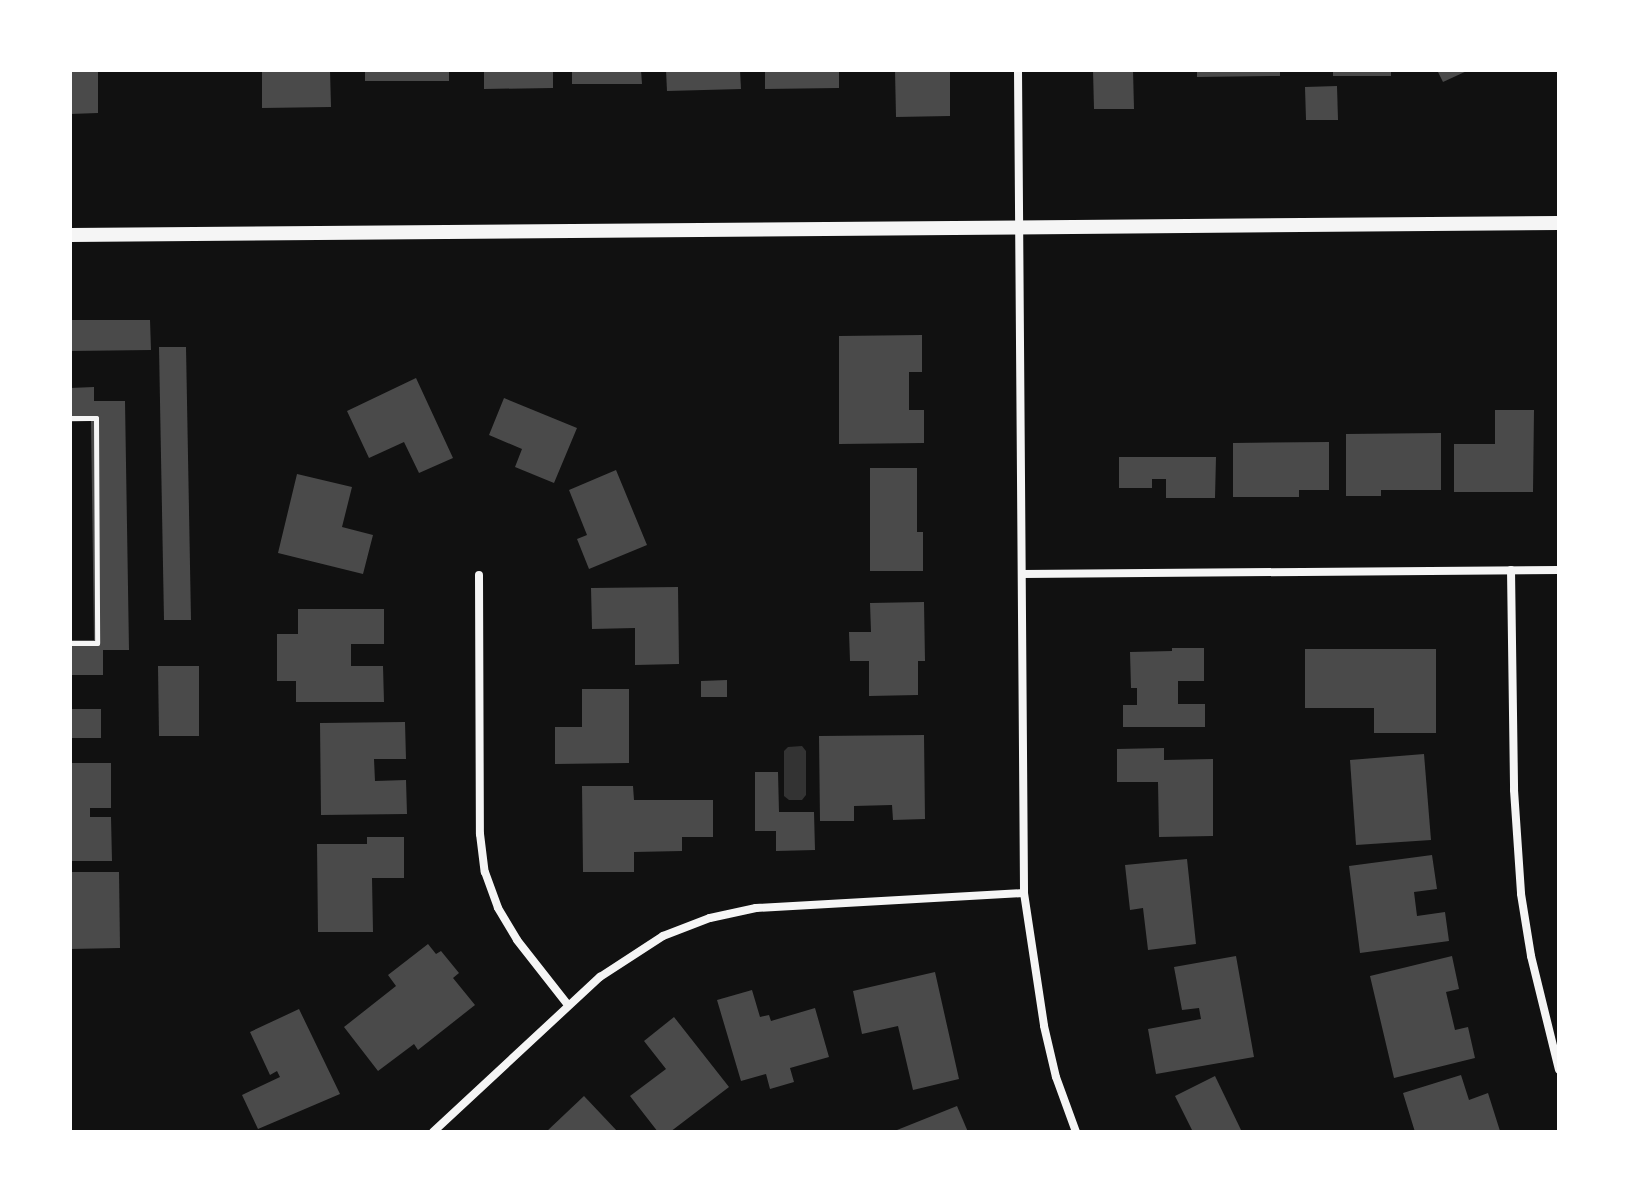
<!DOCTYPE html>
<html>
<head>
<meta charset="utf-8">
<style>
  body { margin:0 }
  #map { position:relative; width:1629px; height:1202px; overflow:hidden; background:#111; font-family:Quicksand,sans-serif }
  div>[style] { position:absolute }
  .water>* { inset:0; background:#333 }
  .building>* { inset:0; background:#4a4a4a }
  .path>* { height:5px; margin:-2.5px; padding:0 2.5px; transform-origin:2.5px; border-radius:2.5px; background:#f5f5f5 }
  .minor>* { height:8px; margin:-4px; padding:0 4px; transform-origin:4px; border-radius:4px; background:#f5f5f5 }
  .tertiary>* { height:14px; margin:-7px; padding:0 7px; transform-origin:7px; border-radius:7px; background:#f5f5f5 }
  span { translate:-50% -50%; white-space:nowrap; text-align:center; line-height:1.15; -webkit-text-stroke:7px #fff; paint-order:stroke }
  .frame { position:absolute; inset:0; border:72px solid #fff; pointer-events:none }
</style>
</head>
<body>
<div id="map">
  <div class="water">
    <div style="clip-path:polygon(802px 746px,806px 751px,806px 795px,802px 800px,789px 800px,784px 796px,784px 751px,788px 747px)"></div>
  </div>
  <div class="building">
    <div style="clip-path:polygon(70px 70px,98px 70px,98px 113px,70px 114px)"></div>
    <div style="clip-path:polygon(262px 70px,330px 70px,331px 107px,262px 108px)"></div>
    <div style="clip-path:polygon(365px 70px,449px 70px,449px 81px,365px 81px)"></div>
    <div style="clip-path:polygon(484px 70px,553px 70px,553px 88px,484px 89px)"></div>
    <div style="clip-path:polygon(572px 70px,641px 70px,642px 84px,572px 84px)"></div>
    <div style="clip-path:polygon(666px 70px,740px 70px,741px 89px,667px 91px)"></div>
    <div style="clip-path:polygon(765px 70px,839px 70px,839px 88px,765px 89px)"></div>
    <div style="clip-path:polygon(895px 70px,950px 70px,950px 116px,896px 117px)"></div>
    <div style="clip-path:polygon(1093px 70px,1133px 70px,1134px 109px,1094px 109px)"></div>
    <div style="clip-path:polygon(1197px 70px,1280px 70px,1280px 76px,1197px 77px)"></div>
    <div style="clip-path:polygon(1333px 70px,1391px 70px,1391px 76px,1333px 76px)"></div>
    <div style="clip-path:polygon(1437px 70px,1469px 70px,1443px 82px)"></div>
    <div style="clip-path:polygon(1337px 86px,1338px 120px,1306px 120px,1305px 87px)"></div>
    <div style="clip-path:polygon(70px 320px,150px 320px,151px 350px,70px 351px)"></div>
    <div style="clip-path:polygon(922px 335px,922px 372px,909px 372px,909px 410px,924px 410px,924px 443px,839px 444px,839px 336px)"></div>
    <div style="clip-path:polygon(159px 347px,186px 347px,191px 620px,164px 620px)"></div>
    <div style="clip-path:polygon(416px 378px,453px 458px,419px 473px,404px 442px,369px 458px,347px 411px)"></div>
    <div style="clip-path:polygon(94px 387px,94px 401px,125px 401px,129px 650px,103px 650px,103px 675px,70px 675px,70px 640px,94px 640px,91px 421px,70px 422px,70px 388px)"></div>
    <div style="clip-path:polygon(504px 398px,577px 428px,554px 483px,515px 467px,522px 449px,489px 435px)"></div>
    <div style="clip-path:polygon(1495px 410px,1534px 410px,1533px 492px,1454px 492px,1454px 444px,1495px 444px)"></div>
    <div style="clip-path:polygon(1441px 433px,1441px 490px,1381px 490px,1381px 496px,1346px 496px,1346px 434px)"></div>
    <div style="clip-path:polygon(1329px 442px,1329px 490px,1299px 490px,1299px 497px,1233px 497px,1233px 443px)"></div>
    <div style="clip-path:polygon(1119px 457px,1216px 457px,1215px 498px,1166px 498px,1166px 479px,1152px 479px,1152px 488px,1119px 488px)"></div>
    <div style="clip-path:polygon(870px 468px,917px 468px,917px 532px,923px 532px,923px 571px,870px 571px)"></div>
    <div style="clip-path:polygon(616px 470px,647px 545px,589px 569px,577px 539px,587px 535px,569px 490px)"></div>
    <div style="clip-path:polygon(297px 474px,352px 487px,342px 527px,373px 535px,363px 574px,278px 553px)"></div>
    <div style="clip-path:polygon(678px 587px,679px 664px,635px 665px,635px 628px,592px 629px,591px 588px)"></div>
    <div style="clip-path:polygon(924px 602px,925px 661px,918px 661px,918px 695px,869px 696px,869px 661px,850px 661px,849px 632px,871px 632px,870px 603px)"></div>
    <div style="clip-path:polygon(298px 609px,384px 609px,384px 644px,351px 644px,351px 666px,383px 666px,384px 702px,296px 702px,296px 681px,277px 681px,277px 634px,298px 634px)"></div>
    <div style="clip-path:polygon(1172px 648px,1204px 648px,1204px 681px,1178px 681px,1178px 704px,1205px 704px,1205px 727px,1123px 727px,1123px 705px,1137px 705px,1137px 688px,1131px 688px,1130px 652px,1172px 651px)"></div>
    <div style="clip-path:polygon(1305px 649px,1436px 649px,1436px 733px,1374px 733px,1374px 708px,1305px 708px)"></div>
    <div style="clip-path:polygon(158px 666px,199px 666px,199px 736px,159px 736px)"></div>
    <div style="clip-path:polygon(727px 680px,727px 697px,701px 697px,701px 681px)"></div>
    <div style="clip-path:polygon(582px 689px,629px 689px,629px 763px,555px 764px,555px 727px,582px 727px)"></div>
    <div style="clip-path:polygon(70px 709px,101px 709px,101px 738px,70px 738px)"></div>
    <div style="clip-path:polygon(405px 722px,406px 759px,374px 759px,375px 781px,406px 780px,407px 814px,321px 815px,320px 723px)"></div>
    <div style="clip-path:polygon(924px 735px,925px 819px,893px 820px,892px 805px,854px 806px,854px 821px,820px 821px,819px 736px)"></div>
    <div style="clip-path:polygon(1164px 748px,1164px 760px,1213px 759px,1213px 836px,1159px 837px,1158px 782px,1117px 782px,1117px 749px)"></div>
    <div style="clip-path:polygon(1424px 754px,1431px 840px,1356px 845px,1350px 760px)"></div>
    <div style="clip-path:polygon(70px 763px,111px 763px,111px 808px,90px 808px,90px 817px,111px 817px,112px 861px,70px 861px)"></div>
    <div style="clip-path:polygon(755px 772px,778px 772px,779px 812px,814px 812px,815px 850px,776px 851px,776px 831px,755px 831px)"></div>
    <div style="clip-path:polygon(582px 786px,633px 786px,634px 800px,713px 800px,713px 837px,682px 837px,682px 851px,634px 852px,634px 872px,583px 872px)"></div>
    <div style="clip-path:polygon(367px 837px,404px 837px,404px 878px,372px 878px,373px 932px,318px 932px,317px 844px,367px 844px)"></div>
    <div style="clip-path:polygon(1432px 855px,1437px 889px,1414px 892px,1417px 916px,1445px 912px,1449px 941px,1360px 953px,1349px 866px)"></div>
    <div style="clip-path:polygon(1187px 859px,1196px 944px,1148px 950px,1143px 908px,1130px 910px,1125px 865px)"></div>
    <div style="clip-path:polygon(70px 872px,119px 872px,120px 948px,70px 949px)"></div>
    <div style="clip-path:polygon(428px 944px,436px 954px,441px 951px,459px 973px,453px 978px,475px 1005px,418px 1050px,414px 1044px,378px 1071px,344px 1027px,396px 986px,388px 975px)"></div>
    <div style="clip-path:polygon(1236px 956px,1254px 1057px,1156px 1074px,1148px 1029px,1201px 1019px,1199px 1008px,1182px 1010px,1174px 967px)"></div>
    <div style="clip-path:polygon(1452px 956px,1459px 989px,1446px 992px,1455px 1030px,1468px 1027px,1475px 1058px,1394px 1078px,1370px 976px)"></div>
    <div style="clip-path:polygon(935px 972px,959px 1079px,913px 1090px,898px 1026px,862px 1034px,853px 991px)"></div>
    <div style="clip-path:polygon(752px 990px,760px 1017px,769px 1015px,771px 1021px,815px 1008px,829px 1057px,790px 1068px,794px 1082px,770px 1089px,766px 1074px,741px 1081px,717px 1000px)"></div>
    <div style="clip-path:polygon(299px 1009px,340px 1094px,258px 1129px,242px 1095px,280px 1077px,277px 1071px,270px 1075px,250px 1032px)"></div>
    <div style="clip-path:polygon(674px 1017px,729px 1087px,670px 1132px,658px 1132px,630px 1096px,666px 1069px,644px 1041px)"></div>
    <div style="clip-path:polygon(1461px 1075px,1469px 1100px,1488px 1093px,1500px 1131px,1415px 1132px,1403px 1093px)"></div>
    <div style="clip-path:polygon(1215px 1076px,1242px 1132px,1193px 1132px,1175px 1096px)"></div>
    <div style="clip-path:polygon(584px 1096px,618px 1132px,546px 1132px)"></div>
    <div style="clip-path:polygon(957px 1106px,968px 1132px,892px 1132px)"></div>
  </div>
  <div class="path">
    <div style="left:70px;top:418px;width:26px"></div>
    <div style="left:96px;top:418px;width:225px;rotate:89.7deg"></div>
    <div style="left:97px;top:643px;width:27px;rotate:180deg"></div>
  </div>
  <div class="minor">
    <div style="left:1018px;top:70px;width:823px;rotate:89.58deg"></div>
    <div style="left:1024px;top:893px;width:134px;rotate:81.4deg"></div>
    <div style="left:1044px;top:1026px;width:52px;rotate:76.8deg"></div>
    <div style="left:1056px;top:1077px;width:59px;rotate:70deg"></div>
    <div style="left:1511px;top:570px;width:220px;rotate:89.2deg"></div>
    <div style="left:1514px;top:790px;width:104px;rotate:86.1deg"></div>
    <div style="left:1521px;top:894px;width:63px;rotate:80.8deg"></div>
    <div style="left:1531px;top:956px;width:117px;rotate:76.2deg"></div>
    <div style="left:1022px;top:574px;width:537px;rotate:-0.43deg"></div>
    <div style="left:479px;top:575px;width:259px;rotate:89.8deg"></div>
    <div style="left:480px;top:834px;width:38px;rotate:83deg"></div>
    <div style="left:485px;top:872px;width:38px;rotate:70deg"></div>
    <div style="left:498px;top:908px;width:37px;rotate:59deg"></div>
    <div style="left:517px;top:940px;width:83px;rotate:51.9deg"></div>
    <div style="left:433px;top:1132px;width:228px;rotate:-42.9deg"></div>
    <div style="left:600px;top:977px;width:75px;rotate:-33.1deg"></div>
    <div style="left:663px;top:936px;width:50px;rotate:-21deg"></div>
    <div style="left:710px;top:918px;width:47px;rotate:-12.3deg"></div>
    <div style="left:756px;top:908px;width:268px;rotate:-3.2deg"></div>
  </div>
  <div class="tertiary">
    <div style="left:70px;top:235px;width:1489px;rotate:-0.46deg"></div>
  </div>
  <div class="frame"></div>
</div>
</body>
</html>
